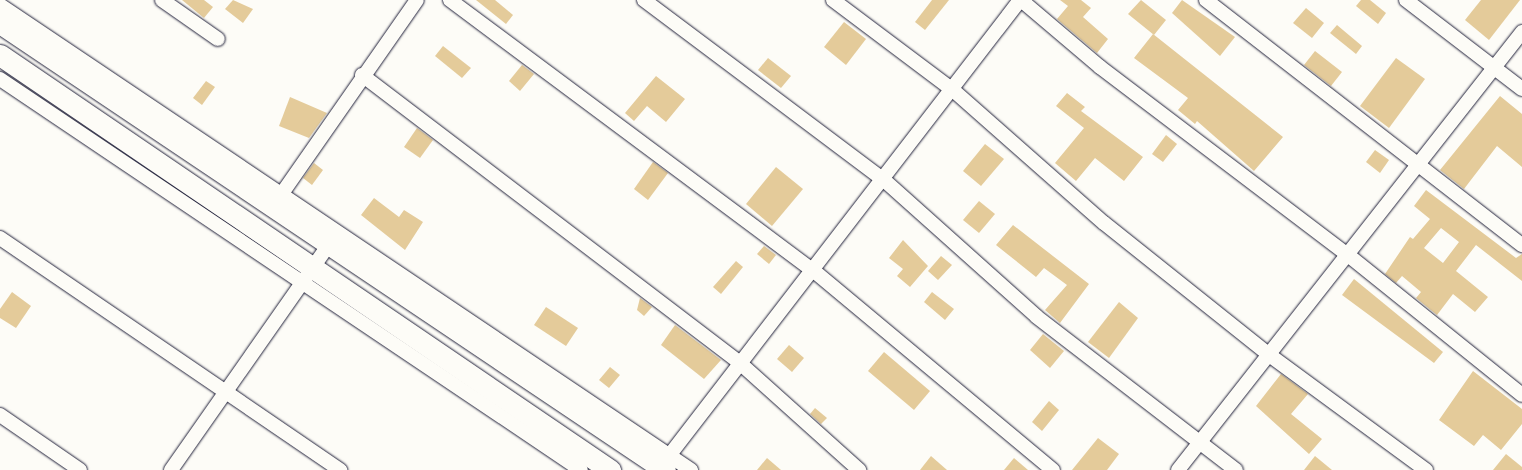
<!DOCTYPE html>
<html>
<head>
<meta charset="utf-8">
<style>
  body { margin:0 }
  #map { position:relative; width:1522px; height:470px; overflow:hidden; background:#fdfcf7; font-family:"Gochi Hand",sans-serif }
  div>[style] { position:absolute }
  .building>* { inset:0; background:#e4cb9a }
  .roads { filter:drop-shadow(0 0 1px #22223b) drop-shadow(0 0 1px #22223b) }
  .minor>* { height:14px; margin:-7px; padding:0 7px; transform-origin:7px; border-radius:7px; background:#fdfcf7 }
  .primary>* { height:21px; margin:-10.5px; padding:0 10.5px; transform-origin:10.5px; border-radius:10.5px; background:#fdfcf7 }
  span { translate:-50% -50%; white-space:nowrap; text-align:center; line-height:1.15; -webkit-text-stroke:5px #fdfcf7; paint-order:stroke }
</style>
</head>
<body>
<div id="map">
  <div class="building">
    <div style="clip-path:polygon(182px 0,204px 0,213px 7px,204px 18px)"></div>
    <div style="clip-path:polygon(233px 0,253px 9px,243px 23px,225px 9px)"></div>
    <div style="clip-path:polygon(476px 0,495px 0,513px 15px,506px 24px)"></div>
    <div style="clip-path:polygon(932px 0,949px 0,925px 30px,915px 22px)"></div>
    <div style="clip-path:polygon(1060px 0,1081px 0,1091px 8px,1083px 17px,1108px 39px,1097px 53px,1057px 19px,1068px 6px)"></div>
    <div style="clip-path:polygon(1141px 0,1166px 20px,1154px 35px,1128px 14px)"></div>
    <div style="clip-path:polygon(1182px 0,1235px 37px,1220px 56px,1172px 13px)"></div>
    <div style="clip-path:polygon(1361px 0,1370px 0,1386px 13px,1378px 24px,1356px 6px)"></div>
    <div style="clip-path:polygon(1481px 0,1520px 0,1489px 40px,1465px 20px)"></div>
    <div style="clip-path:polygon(1306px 8px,1324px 23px,1312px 38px,1293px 23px)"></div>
    <div style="clip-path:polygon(844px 22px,866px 39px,846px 65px,824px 47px)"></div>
    <div style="clip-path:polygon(1337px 25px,1362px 46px,1356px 54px,1330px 33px)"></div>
    <div style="clip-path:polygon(1153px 34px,1283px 137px,1254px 171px,1197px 121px,1195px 124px,1178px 110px,1188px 98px,1134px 58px)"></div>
    <div style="clip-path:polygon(443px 46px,471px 68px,462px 78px,435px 56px)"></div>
    <div style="clip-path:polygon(1315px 51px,1342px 72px,1331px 86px,1304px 65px)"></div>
    <div style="clip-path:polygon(768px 58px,791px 76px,781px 88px,758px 70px)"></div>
    <div style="clip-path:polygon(1396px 58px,1425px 79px,1389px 128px,1360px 106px)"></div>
    <div style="clip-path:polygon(522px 65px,534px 74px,520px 91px,509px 81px)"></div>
    <div style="clip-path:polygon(656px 76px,685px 99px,666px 122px,647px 106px,634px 121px,625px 113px)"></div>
    <div style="clip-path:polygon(206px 81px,215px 87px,202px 105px,193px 98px)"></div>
    <div style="clip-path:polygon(1067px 93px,1085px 107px,1081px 111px,1143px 157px,1124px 181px,1095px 158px,1076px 181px,1055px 163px,1084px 128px,1056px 106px)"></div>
    <div style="clip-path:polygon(1500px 96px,1522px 114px,1522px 167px,1497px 146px,1464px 189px,1440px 170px)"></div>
    <div style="clip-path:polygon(290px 97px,327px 113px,309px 138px,279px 126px)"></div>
    <div style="clip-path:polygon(417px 128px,433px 140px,420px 158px,404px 147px)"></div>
    <div style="clip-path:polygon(1166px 135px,1177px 144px,1163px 162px,1152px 154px)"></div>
    <div style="clip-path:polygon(985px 144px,1004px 159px,981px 186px,963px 171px)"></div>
    <div style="clip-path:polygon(1375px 150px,1389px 160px,1380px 173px,1366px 162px)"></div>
    <div style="clip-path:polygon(653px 162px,668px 173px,648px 200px,634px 189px)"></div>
    <div style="clip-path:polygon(314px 163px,323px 170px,312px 185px,303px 178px)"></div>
    <div style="clip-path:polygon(776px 167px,803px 189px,772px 226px,746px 204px)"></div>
    <div style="clip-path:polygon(evenodd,1426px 190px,1516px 258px,1522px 254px,1522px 281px,1476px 245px,1456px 271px,1488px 297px,1475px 312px,1453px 294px,1437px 315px,1416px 298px,1421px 292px,1402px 276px,1396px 283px,1385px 274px,1410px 237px,1413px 239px,1430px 219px,1414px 206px,1426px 190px,1441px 228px,1459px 242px,1443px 263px,1424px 248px,1441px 228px)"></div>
    <div style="clip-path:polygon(374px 198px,399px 217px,404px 210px,423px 222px,405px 250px,361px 215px)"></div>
    <div style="clip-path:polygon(979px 201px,995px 214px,979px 233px,963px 220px)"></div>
    <div style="clip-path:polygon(1013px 225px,1089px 284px,1060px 323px,1045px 310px,1067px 285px,1044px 268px,1036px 277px,996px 245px)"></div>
    <div style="clip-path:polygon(903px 240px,928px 266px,910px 287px,897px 276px,903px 269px,889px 258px)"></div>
    <div style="clip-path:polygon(764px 246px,776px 255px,769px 264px,757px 254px)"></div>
    <div style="clip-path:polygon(941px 256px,952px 265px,938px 280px,928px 271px)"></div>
    <div style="clip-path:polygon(736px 261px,743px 267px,721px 294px,713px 287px)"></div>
    <div style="clip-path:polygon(1354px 279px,1443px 352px,1434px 363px,1342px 295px)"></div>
    <div style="clip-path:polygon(12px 292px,31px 306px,16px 328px,0 318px,0 309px)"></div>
    <div style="clip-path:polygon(932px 292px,954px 309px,945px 320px,924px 302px)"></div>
    <div style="clip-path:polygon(640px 298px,652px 307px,644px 316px,637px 310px)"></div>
    <div style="clip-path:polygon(1119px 302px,1138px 318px,1109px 358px,1088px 342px)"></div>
    <div style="clip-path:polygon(546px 307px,578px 328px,566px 346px,534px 325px)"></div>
    <div style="clip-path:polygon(675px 325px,721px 360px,704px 379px,661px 345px)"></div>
    <div style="clip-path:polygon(1043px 334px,1064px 351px,1050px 368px,1030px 350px)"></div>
    <div style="clip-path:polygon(789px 345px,804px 358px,792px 372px,777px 359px)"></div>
    <div style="clip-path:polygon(884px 352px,930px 391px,914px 410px,868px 371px)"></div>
    <div style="clip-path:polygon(610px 367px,620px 375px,609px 388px,599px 380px)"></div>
    <div style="clip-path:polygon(1473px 371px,1522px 409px,1522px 424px,1501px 450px,1483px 435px,1474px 446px,1439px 420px)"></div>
    <div style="clip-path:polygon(1281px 374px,1308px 394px,1291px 414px,1322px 439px,1309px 454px,1256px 406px)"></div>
    <div style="clip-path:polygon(1049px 401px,1059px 410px,1042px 431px,1032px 422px)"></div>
    <div style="clip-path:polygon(815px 408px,827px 418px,821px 424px,810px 414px)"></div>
    <div style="clip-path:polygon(1098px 438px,1119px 454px,1107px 470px,1072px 470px)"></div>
    <div style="clip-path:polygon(1506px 454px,1522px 467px,1522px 470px,1493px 470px)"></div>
    <div style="clip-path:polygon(931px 456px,947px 470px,920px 470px)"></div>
    <div style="clip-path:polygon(1315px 456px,1332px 470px,1304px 470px)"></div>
    <div style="clip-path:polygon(767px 458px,781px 470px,757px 470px)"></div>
    <div style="clip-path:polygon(1014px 458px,1028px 470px,1004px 470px)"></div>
  </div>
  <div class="roads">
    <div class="minor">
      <div style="left:162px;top:0;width:68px;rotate:34.9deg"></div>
      <div style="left:450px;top:0;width:454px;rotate:36.7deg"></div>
      <div style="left:814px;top:271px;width:311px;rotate:39.8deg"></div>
      <div style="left:644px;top:0;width:300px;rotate:36.9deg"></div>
      <div style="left:884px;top:180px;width:205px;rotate:41.8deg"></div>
      <div style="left:1037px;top:317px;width:251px;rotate:37.6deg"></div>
      <div style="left:833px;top:0;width:150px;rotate:36.9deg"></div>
      <div style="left:953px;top:90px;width:201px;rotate:41.4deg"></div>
      <div style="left:1104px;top:223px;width:210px;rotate:38.6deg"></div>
      <div style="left:1268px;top:354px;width:196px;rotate:36.3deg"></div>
      <div style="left:1021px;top:0;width:104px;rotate:40.3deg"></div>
      <div style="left:1100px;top:67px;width:311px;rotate:37.2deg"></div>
      <div style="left:1348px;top:255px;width:223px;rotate:38.8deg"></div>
      <div style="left:1206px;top:0;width:400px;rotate:37.8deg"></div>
      <div style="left:1406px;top:0;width:146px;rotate:37.5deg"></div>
      <div style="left:0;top:5px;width:833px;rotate:33.94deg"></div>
      <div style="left:362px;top:75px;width:477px;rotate:37.3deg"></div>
      <div style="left:741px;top:364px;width:159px;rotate:41.9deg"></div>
      <div style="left:0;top:79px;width:700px;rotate:33.94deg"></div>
      <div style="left:276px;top:202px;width:246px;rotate:-55.1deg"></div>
      <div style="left:0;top:238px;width:412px;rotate:34.3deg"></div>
      <div style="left:0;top:415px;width:97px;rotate:34.5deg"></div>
      <div style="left:665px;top:461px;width:582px;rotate:-52.4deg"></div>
      <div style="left:171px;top:470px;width:276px;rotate:-55deg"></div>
      <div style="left:1178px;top:470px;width:557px;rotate:-51.85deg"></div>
    </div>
    <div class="primary">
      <div style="left:0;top:23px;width:801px;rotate:33.91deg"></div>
      <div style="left:0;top:55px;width:738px;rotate:34.23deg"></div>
    </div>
  </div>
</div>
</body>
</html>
